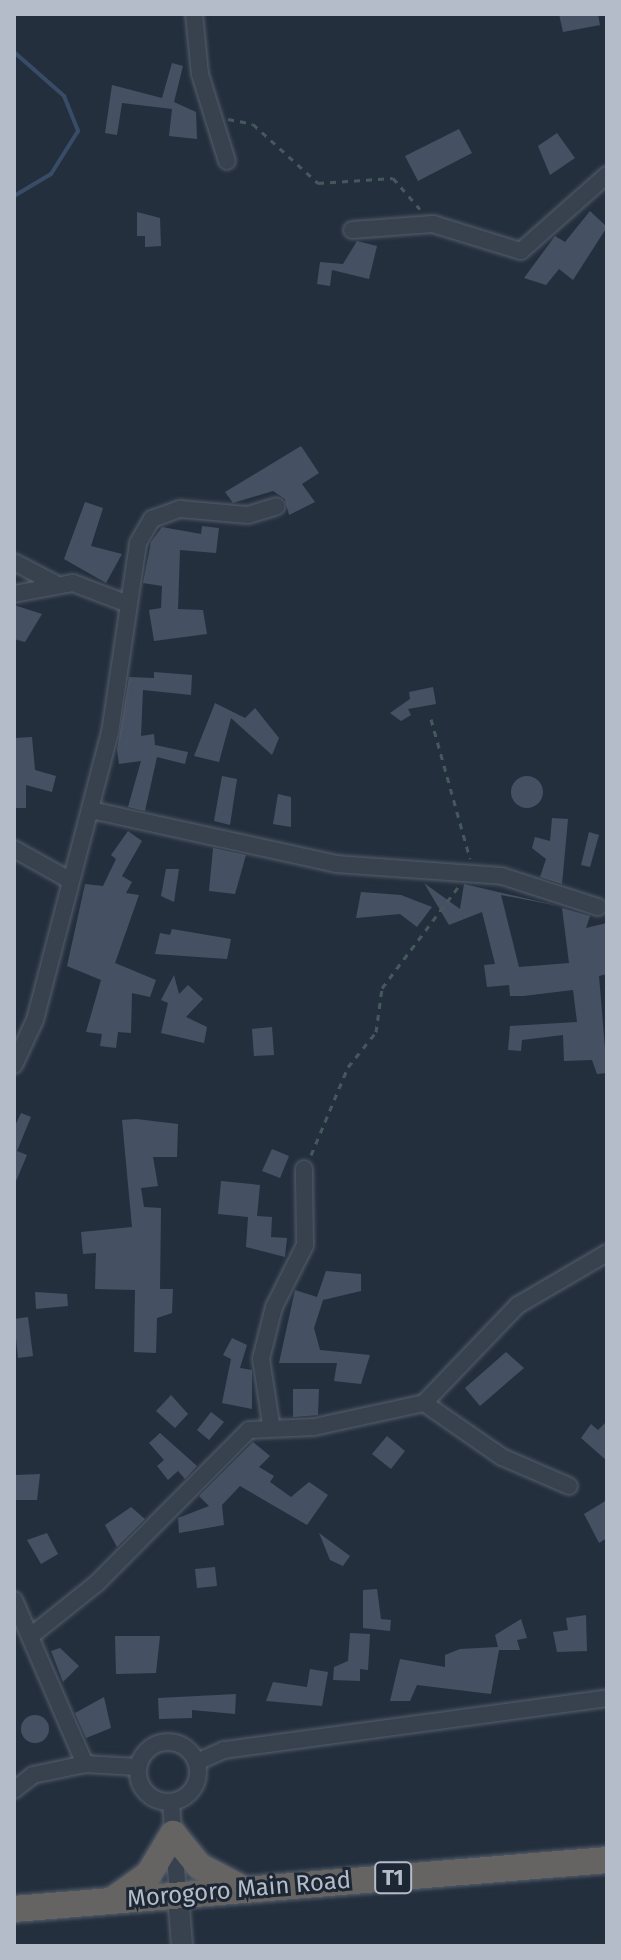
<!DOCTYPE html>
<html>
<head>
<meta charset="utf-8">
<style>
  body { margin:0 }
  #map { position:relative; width:621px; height:1960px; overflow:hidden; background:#242f3e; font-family:"Fira Sans",sans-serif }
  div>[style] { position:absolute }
  .stream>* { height:4px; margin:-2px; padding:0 2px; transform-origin:2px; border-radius:2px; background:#394c67 }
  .building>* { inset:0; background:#455162 }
  .round { border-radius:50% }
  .path>* { height:3px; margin-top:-1.5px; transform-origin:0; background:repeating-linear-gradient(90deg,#44595c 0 6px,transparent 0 12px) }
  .roads { filter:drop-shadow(0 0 2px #565f6c) drop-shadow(0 0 2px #565f6c) }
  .minor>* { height:16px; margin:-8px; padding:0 8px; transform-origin:8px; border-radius:8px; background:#38414e }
  .minor>.ring { margin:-8px; padding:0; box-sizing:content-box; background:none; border:16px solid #38414e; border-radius:50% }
  .tertiary>* { height:20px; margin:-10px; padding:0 10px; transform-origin:10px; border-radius:10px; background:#38414e }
  .trunk>* { height:26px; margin:-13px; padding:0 13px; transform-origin:13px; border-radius:13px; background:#656462 }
  span { translate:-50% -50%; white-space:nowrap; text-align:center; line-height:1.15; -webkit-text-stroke:6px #1d2633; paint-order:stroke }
  .shield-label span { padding:2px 6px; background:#1d2633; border:2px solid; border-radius:6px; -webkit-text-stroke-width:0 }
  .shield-label { font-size:22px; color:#b4bcc9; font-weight:700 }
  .street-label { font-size:24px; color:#b4bcc9 }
  .frame { position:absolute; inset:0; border:16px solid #b4bcc9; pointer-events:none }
</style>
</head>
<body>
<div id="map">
  <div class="stream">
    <div style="left:14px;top:52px;width:67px;rotate:41.3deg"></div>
    <div style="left:64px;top:96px;width:38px;rotate:68deg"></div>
    <div style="left:78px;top:131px;width:51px;rotate:122.1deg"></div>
    <div style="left:51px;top:174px;width:43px;rotate:149.3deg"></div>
  </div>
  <div class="building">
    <div style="clip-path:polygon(559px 14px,598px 14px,600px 25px,563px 32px)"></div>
    <div style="clip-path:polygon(172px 63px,183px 66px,174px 102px,196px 112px,197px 139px,169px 136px,172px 109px,122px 103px,117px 135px,105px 133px,112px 85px,162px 98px)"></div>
    <div style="clip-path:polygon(459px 129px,472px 153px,418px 181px,405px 156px)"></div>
    <div style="clip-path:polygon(557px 133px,575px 158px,550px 175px,538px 146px)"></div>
    <div style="clip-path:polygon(590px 211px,607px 227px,573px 280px,559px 269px,546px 285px,524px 278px,555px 236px,565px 242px)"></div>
    <div style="clip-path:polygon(137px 212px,160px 218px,161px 246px,145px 247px,145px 236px,137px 236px)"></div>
    <div style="clip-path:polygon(357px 241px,377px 246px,369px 279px,332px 270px,330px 286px,317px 284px,320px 262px,343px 264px)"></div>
    <div style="clip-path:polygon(301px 446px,319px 473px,302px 484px,315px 502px,289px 515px,285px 499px,273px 491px,233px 503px,225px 492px)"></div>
    <div style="clip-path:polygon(85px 502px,103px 508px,91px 546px,122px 554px,106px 583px,64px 559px)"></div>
    <div style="clip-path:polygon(202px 526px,219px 528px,216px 553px,180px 550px,178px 609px,203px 610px,207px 634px,154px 641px,149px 610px,161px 608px,162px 586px,143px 583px,151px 542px,162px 527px,201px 534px)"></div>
    <div style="clip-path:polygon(14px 605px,42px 614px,25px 642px,14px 639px)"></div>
    <div style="clip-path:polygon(154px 672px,192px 675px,191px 695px,143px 690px,141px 736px,154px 734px,155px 745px,188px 752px,185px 764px,157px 757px,145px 811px,128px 807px,141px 761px,119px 764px,117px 750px,129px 677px,154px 678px)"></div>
    <div style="clip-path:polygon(433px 687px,436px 704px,408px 709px,411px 715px,401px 721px,390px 713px,410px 699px,409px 692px)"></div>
    <div style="clip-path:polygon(215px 703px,245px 718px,255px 708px,279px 738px,272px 755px,231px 718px,219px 762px,194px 756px)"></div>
    <div style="clip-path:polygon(32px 737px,35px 770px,56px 776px,52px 792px,26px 785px,26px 808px,14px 808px,14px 738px)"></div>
    <div style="clip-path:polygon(222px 776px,237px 779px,230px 825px,214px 821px)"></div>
    <div class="round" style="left:511px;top:776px;width:32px;height:32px"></div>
    <div style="clip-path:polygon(278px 794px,291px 797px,291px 827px,273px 824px)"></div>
    <div style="clip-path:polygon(552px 818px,568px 819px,562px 884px,540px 877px,546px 859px,532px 848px,535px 837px,550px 841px)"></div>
    <div style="clip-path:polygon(128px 831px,142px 841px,122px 876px,132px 882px,126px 893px,139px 895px,115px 963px,156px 980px,150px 997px,132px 993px,131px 1033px,118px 1032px,116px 1048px,100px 1046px,102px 1034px,86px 1032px,101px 980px,67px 966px,85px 884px,103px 886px,116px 859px,111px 855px)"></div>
    <div style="clip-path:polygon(589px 832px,599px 835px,590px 867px,581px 865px)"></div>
    <div style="clip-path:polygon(213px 848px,246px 855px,235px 894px,209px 891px)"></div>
    <div style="clip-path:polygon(166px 869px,179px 869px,174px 902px,161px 896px)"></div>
    <div style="clip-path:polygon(424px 883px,460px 909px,464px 884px,559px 906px,501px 895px,519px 967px,569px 963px,562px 908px,590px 916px,586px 928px,607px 923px,607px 974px,599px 976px,607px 1073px,597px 1074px,592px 1060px,564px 1061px,563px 1035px,522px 1040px,521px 1051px,508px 1050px,510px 1026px,577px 1022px,573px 990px,523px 996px,510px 996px,509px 985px,487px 987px,484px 965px,495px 964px,482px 912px,449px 925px)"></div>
    <div style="clip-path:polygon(361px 892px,401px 895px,432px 907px,417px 927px,400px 914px,356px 918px)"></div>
    <div style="clip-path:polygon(172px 929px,231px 939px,227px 959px,155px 954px,160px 933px,170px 935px)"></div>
    <div style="clip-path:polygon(174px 975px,179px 994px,188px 985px,203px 999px,186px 1017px,207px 1027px,204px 1043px,161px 1033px,168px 1003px,161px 1000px)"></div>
    <div style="clip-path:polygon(272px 1027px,274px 1055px,254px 1056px,252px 1029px)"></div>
    <div style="clip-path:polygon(21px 1113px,31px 1117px,17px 1151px,27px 1155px,14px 1186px,14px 1128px)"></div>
    <div style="clip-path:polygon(136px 1119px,178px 1124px,177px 1157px,153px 1157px,158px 1186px,141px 1188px,144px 1207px,161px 1208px,160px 1289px,173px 1289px,172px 1313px,157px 1318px,156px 1353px,134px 1352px,135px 1290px,95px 1289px,96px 1253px,83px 1254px,81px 1232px,132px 1227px,122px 1120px)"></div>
    <div style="clip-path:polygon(272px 1149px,289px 1156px,280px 1178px,262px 1171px)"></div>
    <div style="clip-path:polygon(221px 1181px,260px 1185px,257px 1216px,272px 1217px,271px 1237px,287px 1238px,285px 1257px,246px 1247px,248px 1217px,218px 1214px)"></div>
    <div style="clip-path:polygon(326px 1271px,361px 1274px,361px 1291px,323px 1300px,314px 1328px,320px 1350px,370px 1355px,361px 1384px,334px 1381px,337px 1363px,279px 1363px,295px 1290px,317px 1297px)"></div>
    <div style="clip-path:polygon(35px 1292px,67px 1294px,68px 1306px,36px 1309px)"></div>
    <div style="clip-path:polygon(28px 1317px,33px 1356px,18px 1358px,14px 1319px)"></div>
    <div style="clip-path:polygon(232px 1338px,247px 1345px,240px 1368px,252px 1370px,252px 1409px,222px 1403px,231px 1359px,223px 1355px)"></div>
    <div style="clip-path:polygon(506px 1352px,524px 1368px,480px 1406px,465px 1388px)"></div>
    <div style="clip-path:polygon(293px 1389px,319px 1389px,318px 1415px,293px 1417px)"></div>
    <div style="clip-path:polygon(171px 1395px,188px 1414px,175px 1428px,156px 1411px)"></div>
    <div style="clip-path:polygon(211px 1412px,224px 1422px,209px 1440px,197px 1430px)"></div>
    <div style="clip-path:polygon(607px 1421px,607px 1461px,581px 1438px,591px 1424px,598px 1430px)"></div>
    <div style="clip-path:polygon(160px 1433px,197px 1466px,185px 1479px,178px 1471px,168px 1480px,157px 1466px,164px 1460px,149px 1443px)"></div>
    <div style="clip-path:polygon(387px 1436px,405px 1451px,391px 1469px,372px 1454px)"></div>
    <div style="clip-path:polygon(253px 1442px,270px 1456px,259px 1467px,274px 1476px,270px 1482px,291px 1497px,309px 1482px,328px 1495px,307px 1525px,240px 1486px,222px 1505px,224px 1525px,179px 1533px,178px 1518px,209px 1506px,199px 1496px)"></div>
    <div style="clip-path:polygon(40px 1474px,37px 1500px,16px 1500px,16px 1475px)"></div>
    <div style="clip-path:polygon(607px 1500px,607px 1538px,599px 1543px,584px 1514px)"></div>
    <div style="clip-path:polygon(131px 1507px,145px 1519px,117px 1547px,105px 1525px)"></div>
    <div style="clip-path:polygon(47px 1533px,58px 1554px,41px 1564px,27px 1540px)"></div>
    <div style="clip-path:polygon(319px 1533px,350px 1556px,343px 1566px,330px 1560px)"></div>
    <div style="clip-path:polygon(215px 1567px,217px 1586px,197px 1588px,195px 1569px)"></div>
    <div style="clip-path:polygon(377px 1589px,381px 1619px,391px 1620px,390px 1631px,363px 1628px,363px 1590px)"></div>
    <div style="clip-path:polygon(586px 1615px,587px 1651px,557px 1652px,553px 1632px,568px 1630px,566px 1618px)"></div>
    <div style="clip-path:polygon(521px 1619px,527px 1638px,517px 1640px,520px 1650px,499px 1650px,491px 1694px,417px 1685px,410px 1701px,390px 1701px,400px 1659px,445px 1667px,445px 1655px,460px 1649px,498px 1647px,495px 1635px)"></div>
    <div style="clip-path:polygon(350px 1633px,370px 1634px,368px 1670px,360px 1669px,360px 1681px,333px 1680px,334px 1667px,348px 1661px)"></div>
    <div style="clip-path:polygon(115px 1636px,160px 1636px,156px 1673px,116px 1674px)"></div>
    <div style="clip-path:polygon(60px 1648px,79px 1666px,63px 1682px,51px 1651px)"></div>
    <div style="clip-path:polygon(310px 1669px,328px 1672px,322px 1706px,266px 1701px,273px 1682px,307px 1687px)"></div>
    <div style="clip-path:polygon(236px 1694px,235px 1714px,192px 1710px,192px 1718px,159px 1719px,158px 1698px)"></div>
    <div style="clip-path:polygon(104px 1697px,111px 1728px,86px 1738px,75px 1713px)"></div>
    <div class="round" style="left:21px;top:1715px;width:28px;height:28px"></div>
  </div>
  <div class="path">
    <div style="left:228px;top:119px;width:25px;rotate:11deg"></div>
    <div style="left:253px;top:124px;width:88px;rotate:42.2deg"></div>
    <div style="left:318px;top:183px;width:75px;rotate:-3.8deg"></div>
    <div style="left:393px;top:178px;width:41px;rotate:48.9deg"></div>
    <div style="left:431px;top:719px;width:145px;rotate:74.4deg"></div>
    <div style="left:311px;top:1155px;width:95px;rotate:-67.2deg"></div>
    <div style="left:348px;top:1067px;width:45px;rotate:-51.3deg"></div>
    <div style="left:376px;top:1032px;width:44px;rotate:-82.2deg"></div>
    <div style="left:382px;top:988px;width:126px;rotate:-53deg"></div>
  </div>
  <div class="roads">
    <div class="minor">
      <div style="left:194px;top:14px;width:60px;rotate:84.3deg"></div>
      <div style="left:200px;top:74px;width:91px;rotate:72.8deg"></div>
      <div style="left:352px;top:230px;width:81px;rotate:-4.2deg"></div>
      <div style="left:433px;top:224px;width:92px;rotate:17.1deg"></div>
      <div style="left:521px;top:251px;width:115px;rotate:-41.5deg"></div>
      <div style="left:14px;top:562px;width:45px;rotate:27.7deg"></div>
      <div style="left:14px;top:594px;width:60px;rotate:-10.6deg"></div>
      <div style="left:73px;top:583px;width:59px;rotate:20.9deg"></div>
      <div style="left:91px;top:810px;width:251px;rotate:12.4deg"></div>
      <div style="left:336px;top:864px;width:166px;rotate:4.1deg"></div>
      <div style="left:502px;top:876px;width:101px;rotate:17.9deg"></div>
      <div style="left:14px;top:849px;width:65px;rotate:29.3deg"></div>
      <div style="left:14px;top:1065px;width:50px;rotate:-65deg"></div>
      <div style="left:35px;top:1020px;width:297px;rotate:-75.4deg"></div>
      <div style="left:110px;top:733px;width:192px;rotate:-81.6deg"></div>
      <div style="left:138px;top:543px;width:28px;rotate:-60deg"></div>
      <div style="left:152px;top:519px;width:30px;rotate:-20deg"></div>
      <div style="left:180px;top:509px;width:68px;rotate:5deg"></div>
      <div style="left:248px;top:515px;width:30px;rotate:-17deg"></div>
      <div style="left:424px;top:1403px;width:95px;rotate:34.7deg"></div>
      <div style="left:502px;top:1457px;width:73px;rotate:23.4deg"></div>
      <div style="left:271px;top:1424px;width:66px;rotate:-98.7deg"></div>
      <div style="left:261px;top:1359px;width:54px;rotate:-76deg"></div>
      <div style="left:274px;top:1307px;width:69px;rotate:-63.4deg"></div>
      <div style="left:305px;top:1245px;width:76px;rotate:-90.8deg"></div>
      <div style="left:14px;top:1600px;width:179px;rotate:66.6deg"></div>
      <div style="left:32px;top:1635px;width:82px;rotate:-38.6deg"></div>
      <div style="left:96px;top:1584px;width:217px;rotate:-45.2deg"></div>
      <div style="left:249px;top:1430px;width:65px;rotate:-2.6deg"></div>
      <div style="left:314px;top:1427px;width:113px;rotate:-12.3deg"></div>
      <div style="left:424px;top:1403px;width:136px;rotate:-46.2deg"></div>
      <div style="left:518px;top:1305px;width:103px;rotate:-30.3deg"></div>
      <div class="ring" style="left:138px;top:1742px;width:44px;height:44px"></div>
      <div style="left:197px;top:1762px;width:30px;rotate:-24deg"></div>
      <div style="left:224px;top:1750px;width:387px;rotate:-7.7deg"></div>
      <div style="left:14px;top:1790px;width:24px;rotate:-38deg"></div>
      <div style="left:33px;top:1775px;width:53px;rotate:-11.9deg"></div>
      <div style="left:85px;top:1764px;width:52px;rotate:3.3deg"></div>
      <div style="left:171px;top:1803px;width:92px;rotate:85.6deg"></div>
    </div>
    <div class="tertiary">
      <div style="left:178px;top:1895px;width:51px;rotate:85.5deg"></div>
    </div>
    <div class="trunk">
      <div style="left:114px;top:1899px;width:43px;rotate:-35.5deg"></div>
      <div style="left:149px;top:1874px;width:47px;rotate:-59deg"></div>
      <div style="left:173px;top:1834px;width:41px;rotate:50.9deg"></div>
      <div style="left:199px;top:1866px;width:47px;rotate:27.6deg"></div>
      <div style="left:14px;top:1909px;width:595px;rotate:-4.72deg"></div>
    </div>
  </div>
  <div class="shield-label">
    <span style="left:393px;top:1878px">T1</span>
  </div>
  <div class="street-label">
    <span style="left:239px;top:1890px;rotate:-5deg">Morogoro Main Road</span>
  </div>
  <div class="frame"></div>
</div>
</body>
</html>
